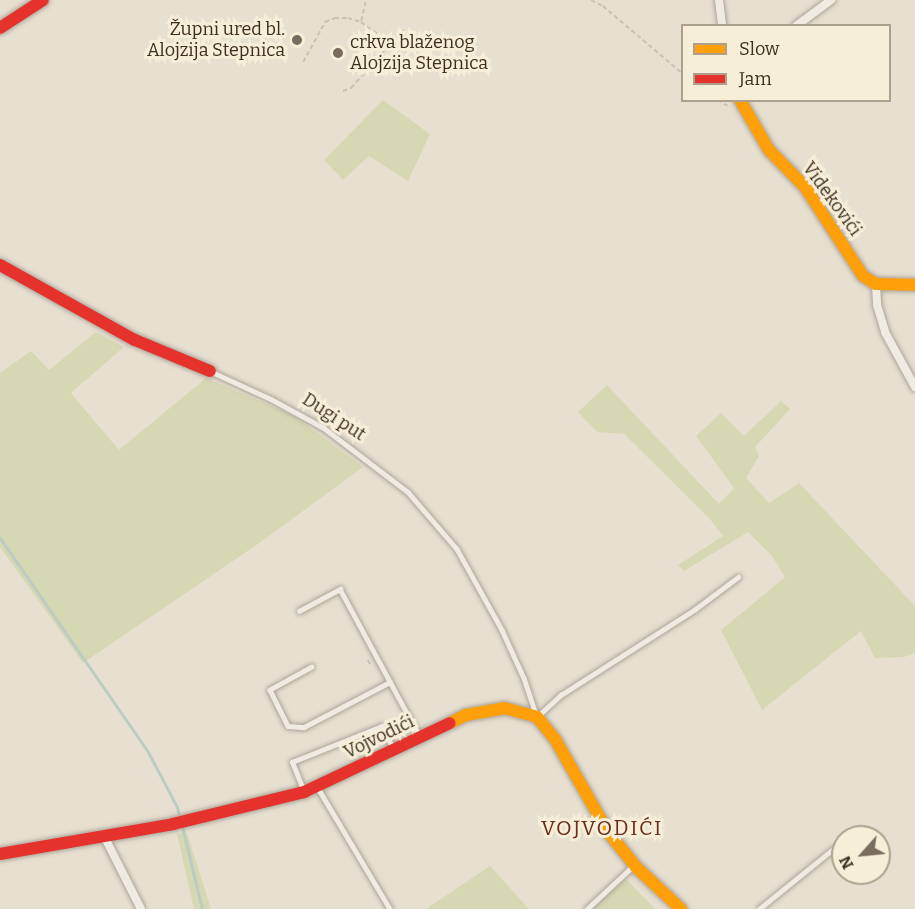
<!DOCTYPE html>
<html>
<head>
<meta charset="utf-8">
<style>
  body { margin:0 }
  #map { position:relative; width:915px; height:909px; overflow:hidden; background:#e7e0d1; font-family:Bitter,serif }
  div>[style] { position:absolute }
  .green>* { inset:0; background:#d6d7b3 }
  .stream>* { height:3px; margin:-1.5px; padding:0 1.5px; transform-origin:1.5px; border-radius:1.5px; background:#bcccc2 }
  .path>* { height:1.5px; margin-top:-0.75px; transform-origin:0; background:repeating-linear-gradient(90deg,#c8c2b9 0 4.5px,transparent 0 7.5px) }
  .roads { filter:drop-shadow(0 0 2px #ada599) drop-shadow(0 0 2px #ada599) }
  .lane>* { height:4.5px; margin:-2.25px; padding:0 2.25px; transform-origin:2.25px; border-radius:2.25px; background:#efebe3 }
  .street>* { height:8px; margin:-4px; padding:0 4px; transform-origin:4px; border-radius:4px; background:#efebe3 }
  .slow>* { height:12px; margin:-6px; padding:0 6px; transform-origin:6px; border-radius:6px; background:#ff9f0a }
  .jam>* { height:12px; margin:-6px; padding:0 6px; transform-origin:6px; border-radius:6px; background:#e5322d }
  .dots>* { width:16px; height:16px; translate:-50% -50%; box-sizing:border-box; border:3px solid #f7eed8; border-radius:50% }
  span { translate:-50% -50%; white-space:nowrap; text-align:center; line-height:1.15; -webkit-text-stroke:6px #f7eed8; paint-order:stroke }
  .poi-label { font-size:18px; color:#3d2e20 }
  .right { translate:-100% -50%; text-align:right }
  .left { translate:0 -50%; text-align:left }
  .street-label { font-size:18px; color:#3d2e20 }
  .quarter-label { font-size:21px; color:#6b2e1e; letter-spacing:1.5px }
  .legend { position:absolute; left:681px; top:24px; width:210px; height:78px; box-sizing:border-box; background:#f7eed8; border:2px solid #ada18e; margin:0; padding:8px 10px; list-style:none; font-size:18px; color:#3d2e20 }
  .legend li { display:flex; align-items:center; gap:12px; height:30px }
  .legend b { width:30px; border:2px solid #ada18e }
  .north { position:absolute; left:831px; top:825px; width:60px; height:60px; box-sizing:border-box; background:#f7eed8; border:2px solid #ada18e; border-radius:50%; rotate:243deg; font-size:16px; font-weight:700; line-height:24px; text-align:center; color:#3d2e20 }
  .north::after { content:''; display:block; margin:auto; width:21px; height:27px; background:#786c5e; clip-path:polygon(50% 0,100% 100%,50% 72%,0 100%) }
</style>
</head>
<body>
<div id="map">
  <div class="green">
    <div style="clip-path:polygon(383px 100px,430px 134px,408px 181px,369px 156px,343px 180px,324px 160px)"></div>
    <div style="clip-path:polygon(96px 332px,124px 347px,71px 393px,119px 450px,206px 378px,294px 416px,363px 467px,258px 544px,83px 663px,0 547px,0 373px,31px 351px,49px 370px)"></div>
    <div style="clip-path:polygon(607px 385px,719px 504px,734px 488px,696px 436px,721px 413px,744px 436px,781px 401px,790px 409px,755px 447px,759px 456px,746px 478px,769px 503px,799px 483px,915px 606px,915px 653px,904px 657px,875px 658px,861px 631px,762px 710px,721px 630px,785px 577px,772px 556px,748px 532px,684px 571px,678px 565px,723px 536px,709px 518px,624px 434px,597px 432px,578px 412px)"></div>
    <div style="clip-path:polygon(187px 833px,211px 909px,194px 909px,177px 834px)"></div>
    <div style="clip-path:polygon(490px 866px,529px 909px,426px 909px)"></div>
    <div style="clip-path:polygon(625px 878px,655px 909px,592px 909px)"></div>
  </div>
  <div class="stream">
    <div style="left:0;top:538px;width:260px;rotate:55.3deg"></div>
    <div style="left:148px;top:752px;width:62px;rotate:62.2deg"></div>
    <div style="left:177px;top:807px;width:13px;rotate:77deg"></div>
    <div style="left:182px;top:826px;width:85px;rotate:76.5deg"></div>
  </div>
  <div class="path">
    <div style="left:591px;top:0;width:13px;rotate:27deg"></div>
    <div style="left:603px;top:6px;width:104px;rotate:40.3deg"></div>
    <div style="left:361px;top:21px;width:22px;rotate:-77deg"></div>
    <div style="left:303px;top:62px;width:46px;rotate:-61.2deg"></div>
    <div style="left:325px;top:22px;width:11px;rotate:-22deg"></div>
    <div style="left:335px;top:18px;width:13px"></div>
    <div style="left:348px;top:18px;width:14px;rotate:17deg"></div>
    <div style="left:361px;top:22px;width:37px;rotate:35deg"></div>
    <div style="left:391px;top:43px;width:18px;rotate:-45deg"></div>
    <div style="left:343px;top:91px;width:9px;rotate:-21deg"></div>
    <div style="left:351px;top:88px;width:60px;rotate:-48.4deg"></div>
    <div style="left:717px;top:100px;width:15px;rotate:28deg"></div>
    <div style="left:368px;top:660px;width:7px;rotate:63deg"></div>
  </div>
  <div class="roads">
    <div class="lane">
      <div style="left:210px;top:371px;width:67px;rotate:24.7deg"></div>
      <div style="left:271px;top:399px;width:60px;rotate:28.7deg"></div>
      <div style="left:324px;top:428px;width:106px;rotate:37.3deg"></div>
      <div style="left:408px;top:492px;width:75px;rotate:49.3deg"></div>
      <div style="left:457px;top:549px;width:93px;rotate:60.9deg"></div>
      <div style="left:502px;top:630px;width:53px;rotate:65.4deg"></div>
      <div style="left:524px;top:678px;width:41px;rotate:71.6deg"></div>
      <div style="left:537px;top:717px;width:33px;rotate:-43deg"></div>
      <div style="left:561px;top:695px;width:158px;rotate:-32.6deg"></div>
      <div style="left:694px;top:610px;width:55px;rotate:-36.9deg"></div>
      <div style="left:299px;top:611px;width:47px;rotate:-28.2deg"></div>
      <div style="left:340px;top:589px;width:166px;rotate:61.6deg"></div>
      <div style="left:312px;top:667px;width:48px;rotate:151.3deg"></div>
      <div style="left:270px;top:690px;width:40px;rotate:63.4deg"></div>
      <div style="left:288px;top:726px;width:16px;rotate:4deg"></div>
      <div style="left:304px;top:727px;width:97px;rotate:-27.6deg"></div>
      <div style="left:318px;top:788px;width:141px;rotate:59.2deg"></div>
      <div style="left:304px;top:792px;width:32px;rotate:-112deg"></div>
      <div style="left:292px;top:762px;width:97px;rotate:-21.8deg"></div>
      <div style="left:382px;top:726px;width:25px;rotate:63deg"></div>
      <div style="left:587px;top:909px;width:64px;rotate:-43.1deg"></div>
      <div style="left:759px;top:909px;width:95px;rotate:-39deg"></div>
    </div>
    <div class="street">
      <div style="left:719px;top:0;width:26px;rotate:83deg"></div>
      <div style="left:796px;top:26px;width:44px;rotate:-36.6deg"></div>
      <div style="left:876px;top:284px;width:21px;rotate:87deg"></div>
      <div style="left:877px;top:305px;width:28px;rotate:73deg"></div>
      <div style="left:885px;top:332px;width:63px;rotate:61.4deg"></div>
      <div style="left:104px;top:836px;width:82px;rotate:63.1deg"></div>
    </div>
    <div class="slow">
      <div style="left:740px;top:100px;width:58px;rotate:59.9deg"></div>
      <div style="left:769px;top:150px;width:52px;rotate:45.8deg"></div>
      <div style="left:805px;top:187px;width:106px;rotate:56.9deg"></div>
      <div style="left:863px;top:276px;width:15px;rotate:32deg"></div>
      <div style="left:876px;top:284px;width:39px;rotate:1deg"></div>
      <div style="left:450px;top:723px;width:18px;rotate:-27deg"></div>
      <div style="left:466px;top:715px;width:39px;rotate:-10deg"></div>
      <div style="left:504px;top:708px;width:34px;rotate:15deg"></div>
      <div style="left:537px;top:717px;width:28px;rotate:51deg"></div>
      <div style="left:555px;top:739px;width:107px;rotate:60.3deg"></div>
      <div style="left:608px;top:832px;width:45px;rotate:51.3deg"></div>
      <div style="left:636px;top:867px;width:62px;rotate:43deg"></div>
    </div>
    <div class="jam">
      <div style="left:0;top:28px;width:51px;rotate:-33.1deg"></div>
      <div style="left:0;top:265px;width:154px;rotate:29.1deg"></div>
      <div style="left:135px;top:340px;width:81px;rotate:22.5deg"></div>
      <div style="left:0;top:854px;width:176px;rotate:-9.8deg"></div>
      <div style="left:173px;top:824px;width:135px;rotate:-13.7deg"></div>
      <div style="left:304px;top:792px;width:161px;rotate:-25.3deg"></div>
    </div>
  </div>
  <div class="dots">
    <div style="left:297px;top:40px;background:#786c5e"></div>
    <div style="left:338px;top:53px;background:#786c5e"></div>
  </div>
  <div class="poi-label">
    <span class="right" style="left:285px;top:40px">Župni ured bl.<br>Alojzija Stepnica</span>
    <span class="left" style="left:350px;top:53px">crkva blaženog<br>Alojzija Stepnica</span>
  </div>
  <div class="street-label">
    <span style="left:832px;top:199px;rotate:54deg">Videkovići</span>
    <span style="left:334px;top:417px;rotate:33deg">Dugi put</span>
    <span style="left:379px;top:737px;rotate:-26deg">Vojvodići</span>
  </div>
  <div class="quarter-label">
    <span style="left:602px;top:828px">VOJVODIĆI</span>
  </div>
  <ul class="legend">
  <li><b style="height:8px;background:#ff9f0a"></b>Slow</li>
  <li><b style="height:8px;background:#e5322d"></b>Jam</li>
  </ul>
  <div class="north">N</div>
</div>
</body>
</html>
